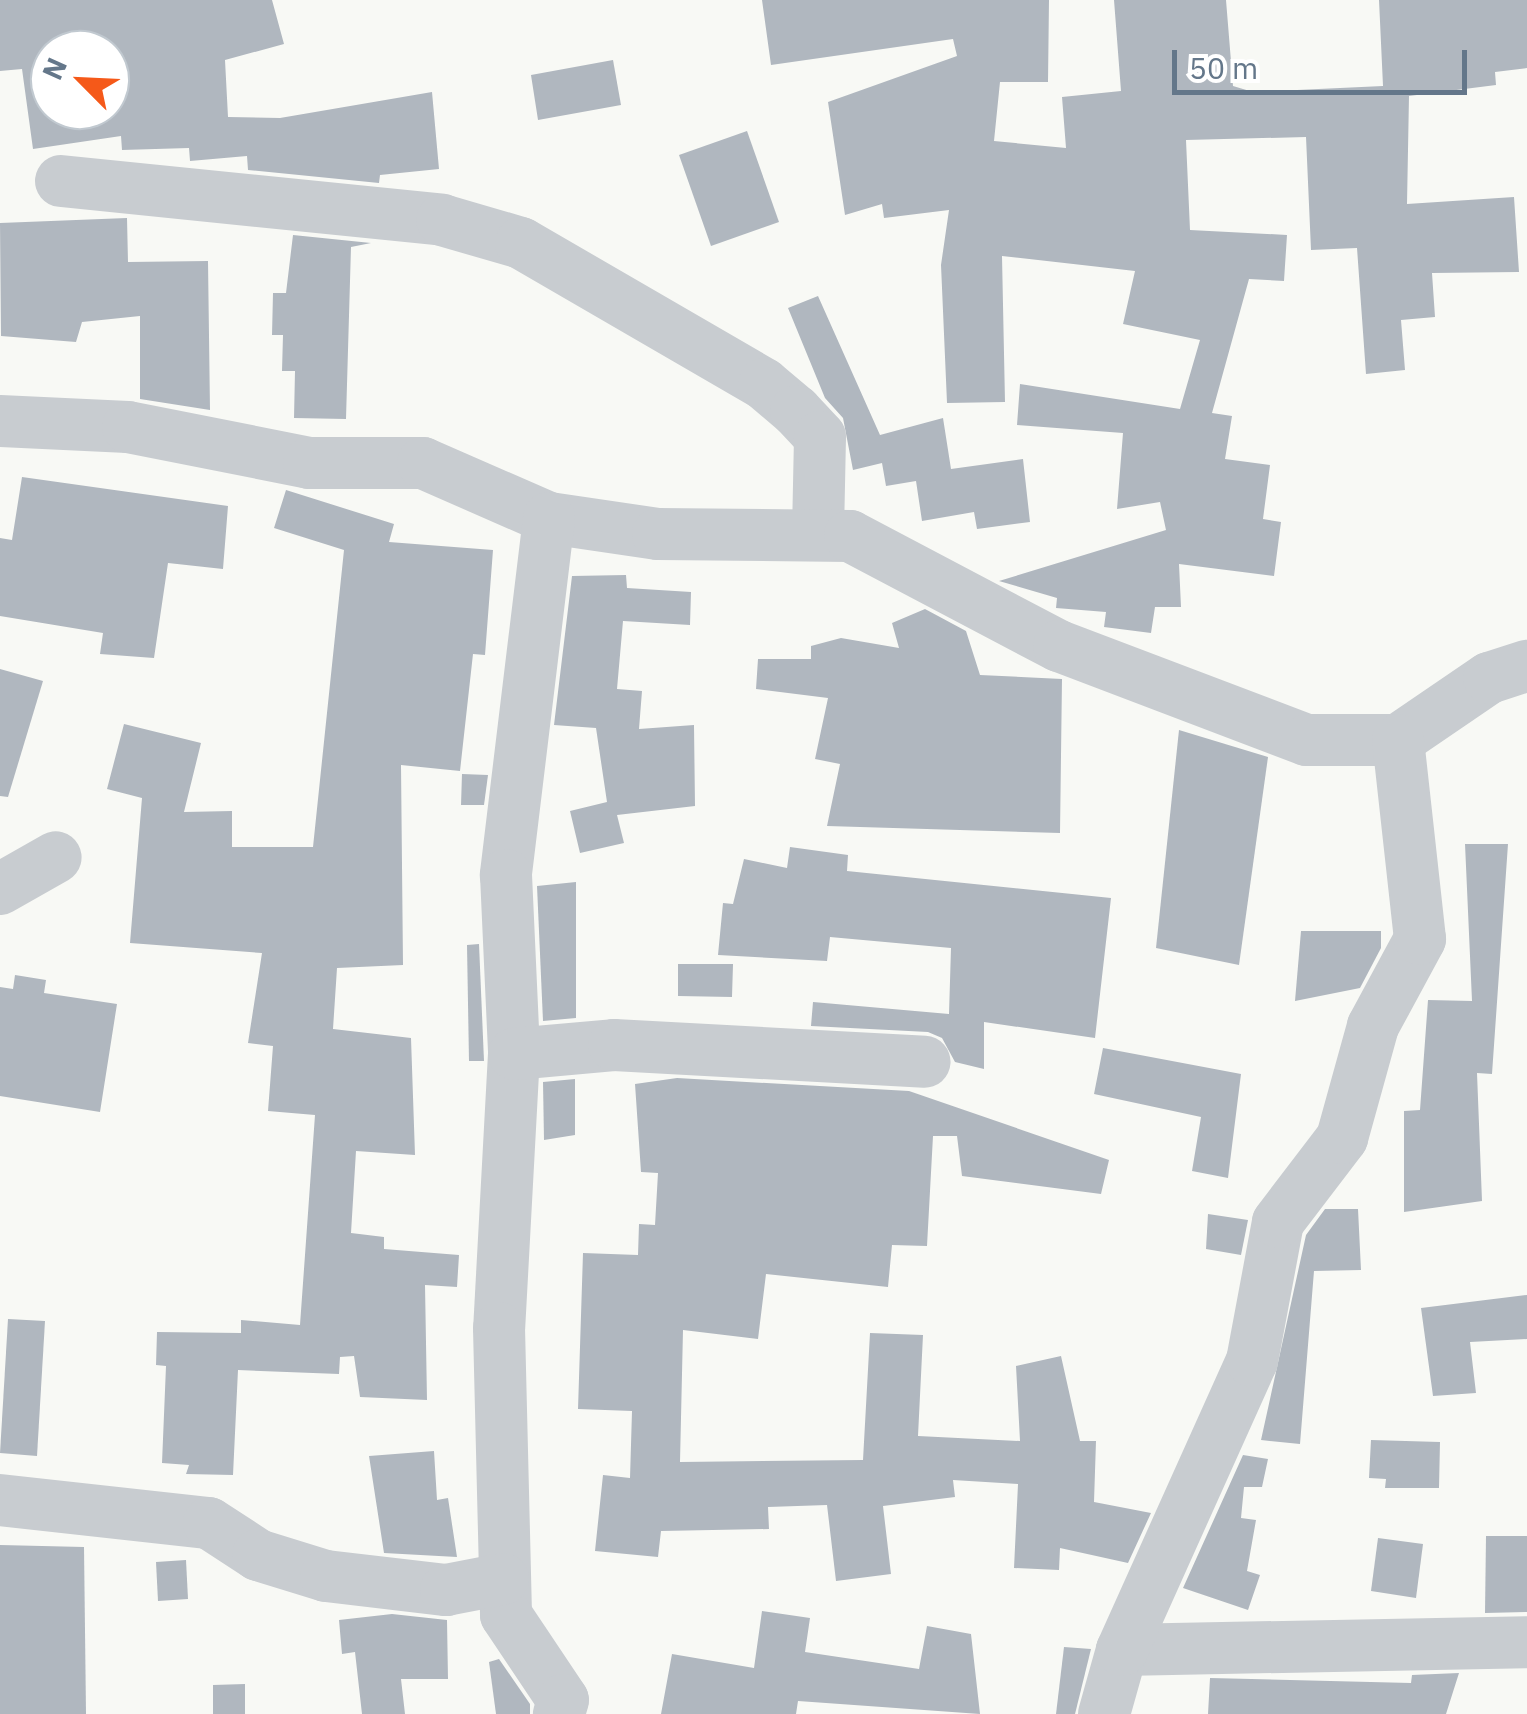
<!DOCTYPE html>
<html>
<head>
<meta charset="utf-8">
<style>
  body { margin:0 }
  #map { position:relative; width:1527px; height:1714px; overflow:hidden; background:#f8f9f5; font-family:"IBM Plex Sans",sans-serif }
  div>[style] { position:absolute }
  .building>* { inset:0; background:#b0b7bf }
  .minor>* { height:52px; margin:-26px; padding:0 26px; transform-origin:26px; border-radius:26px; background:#c8ccd0 }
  span { translate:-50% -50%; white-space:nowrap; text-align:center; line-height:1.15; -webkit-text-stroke:10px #fff; paint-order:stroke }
  .north { position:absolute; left:30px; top:30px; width:100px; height:100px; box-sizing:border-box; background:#fff; border:2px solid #c1c9d0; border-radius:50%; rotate:294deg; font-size:28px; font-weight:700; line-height:40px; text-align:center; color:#64778a }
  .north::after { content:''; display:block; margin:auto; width:35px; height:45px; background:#f55919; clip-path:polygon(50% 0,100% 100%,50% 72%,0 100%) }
  .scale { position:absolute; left:1172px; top:50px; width:295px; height:45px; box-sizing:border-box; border:5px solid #64778a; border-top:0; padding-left:12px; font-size:30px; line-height:35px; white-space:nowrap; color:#64778a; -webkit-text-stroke:8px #fff; paint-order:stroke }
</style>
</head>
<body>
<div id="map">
  <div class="building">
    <div style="clip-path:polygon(evenodd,0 0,272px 0,284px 44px,225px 60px,228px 117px,280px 118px,432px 92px,439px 169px,380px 175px,379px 183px,248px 170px,247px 156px,190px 161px,189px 148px,122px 150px,121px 136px,33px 149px,22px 69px,0 71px,0 0,50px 50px,110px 50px,110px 110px,50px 110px,50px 50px)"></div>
    <div style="clip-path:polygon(762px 0,1049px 0,1048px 82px,1000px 82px,994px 141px,1066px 148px,1062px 97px,1121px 91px,1114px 0,1226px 0,1233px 86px,1253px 92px,1383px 86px,1379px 0,1527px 0,1527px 68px,1495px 72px,1496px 85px,1409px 96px,1407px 204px,1514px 197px,1519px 272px,1432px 273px,1435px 317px,1401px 320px,1405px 370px,1366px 374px,1357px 248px,1311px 250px,1306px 137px,1186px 140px,1190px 230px,1287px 235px,1284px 281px,1249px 279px,1212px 413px,1232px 416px,1225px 459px,1270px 465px,1263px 519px,1281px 522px,1274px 576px,1179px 564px,1181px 607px,1155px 607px,1151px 633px,1104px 627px,1106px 612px,1056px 608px,1057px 598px,999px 581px,1166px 530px,1160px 502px,1117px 509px,1123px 433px,1017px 425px,1020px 384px,1180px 409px,1200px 340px,1123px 324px,1135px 271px,1002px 256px,1005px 402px,947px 403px,941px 265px,949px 210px,884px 218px,882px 204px,845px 215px,828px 102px,957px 56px,953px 39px,771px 65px)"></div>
    <div style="clip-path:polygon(613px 60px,621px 105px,538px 120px,531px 75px)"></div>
    <div style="clip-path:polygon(747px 131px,779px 222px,711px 246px,679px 155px)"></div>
    <div style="clip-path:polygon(127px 218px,128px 262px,208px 261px,210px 410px,140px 399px,140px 316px,82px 322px,76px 342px,1px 336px,0 223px)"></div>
    <div style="clip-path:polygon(293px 235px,371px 243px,351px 247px,346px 419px,294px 418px,295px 371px,282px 371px,283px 335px,272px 335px,273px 293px,286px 293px)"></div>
    <div style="clip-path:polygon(818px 296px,880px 435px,943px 418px,951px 469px,1023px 459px,1030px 522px,977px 529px,974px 512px,922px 521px,916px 481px,886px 486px,882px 463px,853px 470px,843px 418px,825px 398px,788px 308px)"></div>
    <div style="clip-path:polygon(22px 477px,228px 506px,223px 569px,168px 563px,154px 658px,100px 654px,103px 633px,0 616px,0 538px,12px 540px)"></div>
    <div style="clip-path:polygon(286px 490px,394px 524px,389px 542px,493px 550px,485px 655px,473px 654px,460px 771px,401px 765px,403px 965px,337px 968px,333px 1029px,411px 1038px,415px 1155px,356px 1151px,351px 1233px,384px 1237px,384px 1249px,459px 1255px,457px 1287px,425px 1285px,427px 1400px,360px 1397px,354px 1356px,340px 1357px,339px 1374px,238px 1370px,233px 1475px,186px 1474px,189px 1465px,162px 1463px,166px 1366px,156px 1365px,157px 1332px,241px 1333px,241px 1320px,300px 1325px,315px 1115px,268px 1111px,273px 1046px,248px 1043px,262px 953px,130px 943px,142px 798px,107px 789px,124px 724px,201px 743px,184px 812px,232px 811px,232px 847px,313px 847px,344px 550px,274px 528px)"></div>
    <div style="clip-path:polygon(626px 575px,627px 588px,691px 592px,690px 625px,623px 621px,617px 689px,642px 691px,639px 729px,694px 725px,695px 806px,617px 815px,624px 843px,580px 853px,570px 811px,607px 802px,596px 728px,554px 725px,572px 576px)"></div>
    <div style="clip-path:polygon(925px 609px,966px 631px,980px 675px,1062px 679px,1060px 833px,827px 826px,840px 764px,815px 759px,828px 698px,756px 689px,758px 659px,811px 659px,811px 646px,841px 638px,899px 648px,892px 623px)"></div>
    <div style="clip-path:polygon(0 669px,43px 681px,8px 797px,0 796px)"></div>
    <div style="clip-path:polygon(1179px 730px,1268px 757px,1239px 965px,1156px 948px)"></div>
    <div style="clip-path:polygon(462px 774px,488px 775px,484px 805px,461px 805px)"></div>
    <div style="clip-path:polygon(1465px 844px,1508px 844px,1492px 1074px,1477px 1073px,1482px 1201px,1404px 1212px,1404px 1111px,1420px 1110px,1428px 1000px,1472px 1001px)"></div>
    <div style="clip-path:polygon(790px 847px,848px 855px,847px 871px,1111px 898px,1095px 1038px,984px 1022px,984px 1069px,955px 1062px,942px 1038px,928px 1032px,811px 1026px,813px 1002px,949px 1014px,951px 948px,830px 937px,827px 961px,718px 955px,723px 903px,733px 904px,744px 859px,787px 868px)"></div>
    <div style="clip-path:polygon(576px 882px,576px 1018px,543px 1021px,537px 886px)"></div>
    <div style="clip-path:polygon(1301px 931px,1381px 931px,1381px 948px,1360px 988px,1295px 1001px)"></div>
    <div style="clip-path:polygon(479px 944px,484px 1061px,469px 1061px,467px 945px)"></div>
    <div style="clip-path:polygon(678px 964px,733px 964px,732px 997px,678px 996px)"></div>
    <div style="clip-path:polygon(15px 975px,46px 980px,44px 993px,117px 1004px,100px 1112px,0 1096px,0 987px,13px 989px)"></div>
    <div style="clip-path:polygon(1103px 1048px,1241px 1074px,1228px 1178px,1192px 1171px,1201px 1117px,1094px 1094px)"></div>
    <div style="clip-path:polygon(677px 1078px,909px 1091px,1109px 1160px,1101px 1194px,962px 1176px,957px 1136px,933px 1136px,927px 1246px,892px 1245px,888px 1287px,766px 1274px,758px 1339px,683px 1330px,680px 1462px,863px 1460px,870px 1333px,923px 1335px,918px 1436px,1020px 1441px,1016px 1366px,1061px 1356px,1080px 1441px,1096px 1441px,1094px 1502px,1151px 1513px,1128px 1563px,1060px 1548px,1059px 1570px,1014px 1568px,1018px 1484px,953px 1480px,955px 1497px,883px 1506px,891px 1574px,836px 1581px,827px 1505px,768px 1507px,769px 1529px,661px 1531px,658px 1557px,595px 1551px,603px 1475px,630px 1478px,632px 1411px,578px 1409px,583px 1253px,638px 1255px,639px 1224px,655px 1225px,658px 1173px,641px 1172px,635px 1084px)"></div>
    <div style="clip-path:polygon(575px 1079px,575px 1135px,544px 1140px,543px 1082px)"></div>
    <div style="clip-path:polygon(1325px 1209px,1358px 1209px,1361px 1270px,1314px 1271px,1300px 1444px,1261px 1440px,1306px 1235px)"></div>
    <div style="clip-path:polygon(1208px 1214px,1248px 1220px,1241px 1255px,1206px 1249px)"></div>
    <div style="clip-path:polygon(1527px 1295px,1527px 1339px,1470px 1342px,1476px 1393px,1433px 1396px,1421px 1308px)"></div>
    <div style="clip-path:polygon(8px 1319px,45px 1321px,37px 1456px,0 1453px)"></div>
    <div style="clip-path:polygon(1371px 1440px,1440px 1442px,1439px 1488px,1385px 1488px,1386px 1479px,1369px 1478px)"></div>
    <div style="clip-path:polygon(434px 1451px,437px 1500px,448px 1498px,457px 1557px,384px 1553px,369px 1456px)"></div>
    <div style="clip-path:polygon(1243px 1455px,1268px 1459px,1262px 1487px,1244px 1487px,1241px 1518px,1256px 1520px,1247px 1571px,1260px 1575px,1248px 1610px,1183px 1588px)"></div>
    <div style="clip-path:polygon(1486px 1536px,1527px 1536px,1527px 1612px,1485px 1613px)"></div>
    <div style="clip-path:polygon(1378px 1538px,1423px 1544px,1416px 1598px,1371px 1591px)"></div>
    <div style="clip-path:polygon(0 1545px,84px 1547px,86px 1714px,0 1714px)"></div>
    <div style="clip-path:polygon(186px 1560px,188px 1599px,158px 1601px,156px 1562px)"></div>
    <div style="clip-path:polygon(762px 1611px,810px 1618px,805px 1652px,919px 1669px,927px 1626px,971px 1634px,980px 1714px,798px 1701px,796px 1714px,661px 1714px,672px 1654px,754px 1668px)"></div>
    <div style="clip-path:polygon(392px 1614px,447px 1620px,448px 1679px,401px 1679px,405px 1714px,362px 1714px,355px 1652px,342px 1654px,339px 1620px)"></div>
    <div style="clip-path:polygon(1064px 1647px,1091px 1649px,1075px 1714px,1056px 1714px)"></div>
    <div style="clip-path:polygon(499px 1659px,530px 1704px,530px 1714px,496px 1714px,489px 1662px)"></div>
    <div style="clip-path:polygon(1459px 1673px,1446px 1714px,1208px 1714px,1210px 1678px,1411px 1683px,1412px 1675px)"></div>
    <div style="clip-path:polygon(245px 1684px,245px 1714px,213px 1714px,213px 1685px)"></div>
  </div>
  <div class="minor">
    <div style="left:61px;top:181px;width:383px;rotate:5.8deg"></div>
    <div style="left:442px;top:220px;width:82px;rotate:16.2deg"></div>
    <div style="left:521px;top:243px;width:281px;rotate:30.1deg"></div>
    <div style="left:764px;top:384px;width:42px;rotate:40.2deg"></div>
    <div style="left:796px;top:411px;width:35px;rotate:47deg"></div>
    <div style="left:820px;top:437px;width:94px;rotate:91.2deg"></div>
    <div style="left:0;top:421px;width:128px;rotate:2.7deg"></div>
    <div style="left:128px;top:427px;width:185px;rotate:11.2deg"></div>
    <div style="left:309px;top:463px;width:114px"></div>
    <div style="left:423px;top:463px;width:137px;rotate:23.6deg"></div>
    <div style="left:549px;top:518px;width:110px;rotate:8.4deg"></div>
    <div style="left:658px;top:534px;width:192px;rotate:0.6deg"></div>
    <div style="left:850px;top:536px;width:236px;rotate:27.8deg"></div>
    <div style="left:1059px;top:646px;width:265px;rotate:20.8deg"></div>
    <div style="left:1307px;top:740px;width:91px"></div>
    <div style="left:1398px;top:740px;width:110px;rotate:-34.3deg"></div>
    <div style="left:1489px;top:678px;width:40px;rotate:-18deg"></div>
    <div style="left:549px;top:518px;width:360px;rotate:96.9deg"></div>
    <div style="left:506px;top:875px;width:179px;rotate:87.4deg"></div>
    <div style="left:514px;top:1054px;width:274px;rotate:93.1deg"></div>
    <div style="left:499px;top:1328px;width:287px;rotate:88.6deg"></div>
    <div style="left:506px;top:1615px;width:102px;rotate:56.2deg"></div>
    <div style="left:563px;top:1700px;width:15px;rotate:106deg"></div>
    <div style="left:0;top:889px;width:64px;rotate:-29.7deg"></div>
    <div style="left:514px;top:1054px;width:100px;rotate:-5.1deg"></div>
    <div style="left:614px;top:1045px;width:311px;rotate:3.1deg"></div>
    <div style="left:0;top:1500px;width:210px;rotate:6.3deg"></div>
    <div style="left:209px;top:1523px;width:59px;rotate:33.1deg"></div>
    <div style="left:258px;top:1555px;width:71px;rotate:17.2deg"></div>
    <div style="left:326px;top:1576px;width:121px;rotate:6.7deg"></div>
    <div style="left:446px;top:1590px;width:58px;rotate:-10.9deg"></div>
    <div style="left:1122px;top:1650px;width:405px;rotate:-1.1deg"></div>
    <div style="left:1104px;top:1714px;width:66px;rotate:-74.3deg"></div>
    <div style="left:1122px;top:1650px;width:317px;rotate:-65.8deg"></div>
    <div style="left:1252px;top:1361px;width:141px;rotate:-79.4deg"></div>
    <div style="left:1278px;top:1222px;width:106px;rotate:-52.7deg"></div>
    <div style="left:1342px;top:1138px;width:116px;rotate:-74.5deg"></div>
    <div style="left:1373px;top:1026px;width:99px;rotate:-61.6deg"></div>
    <div style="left:1420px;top:939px;width:200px;rotate:-96.3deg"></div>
  </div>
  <div class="north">N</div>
  <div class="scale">50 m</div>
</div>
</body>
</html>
